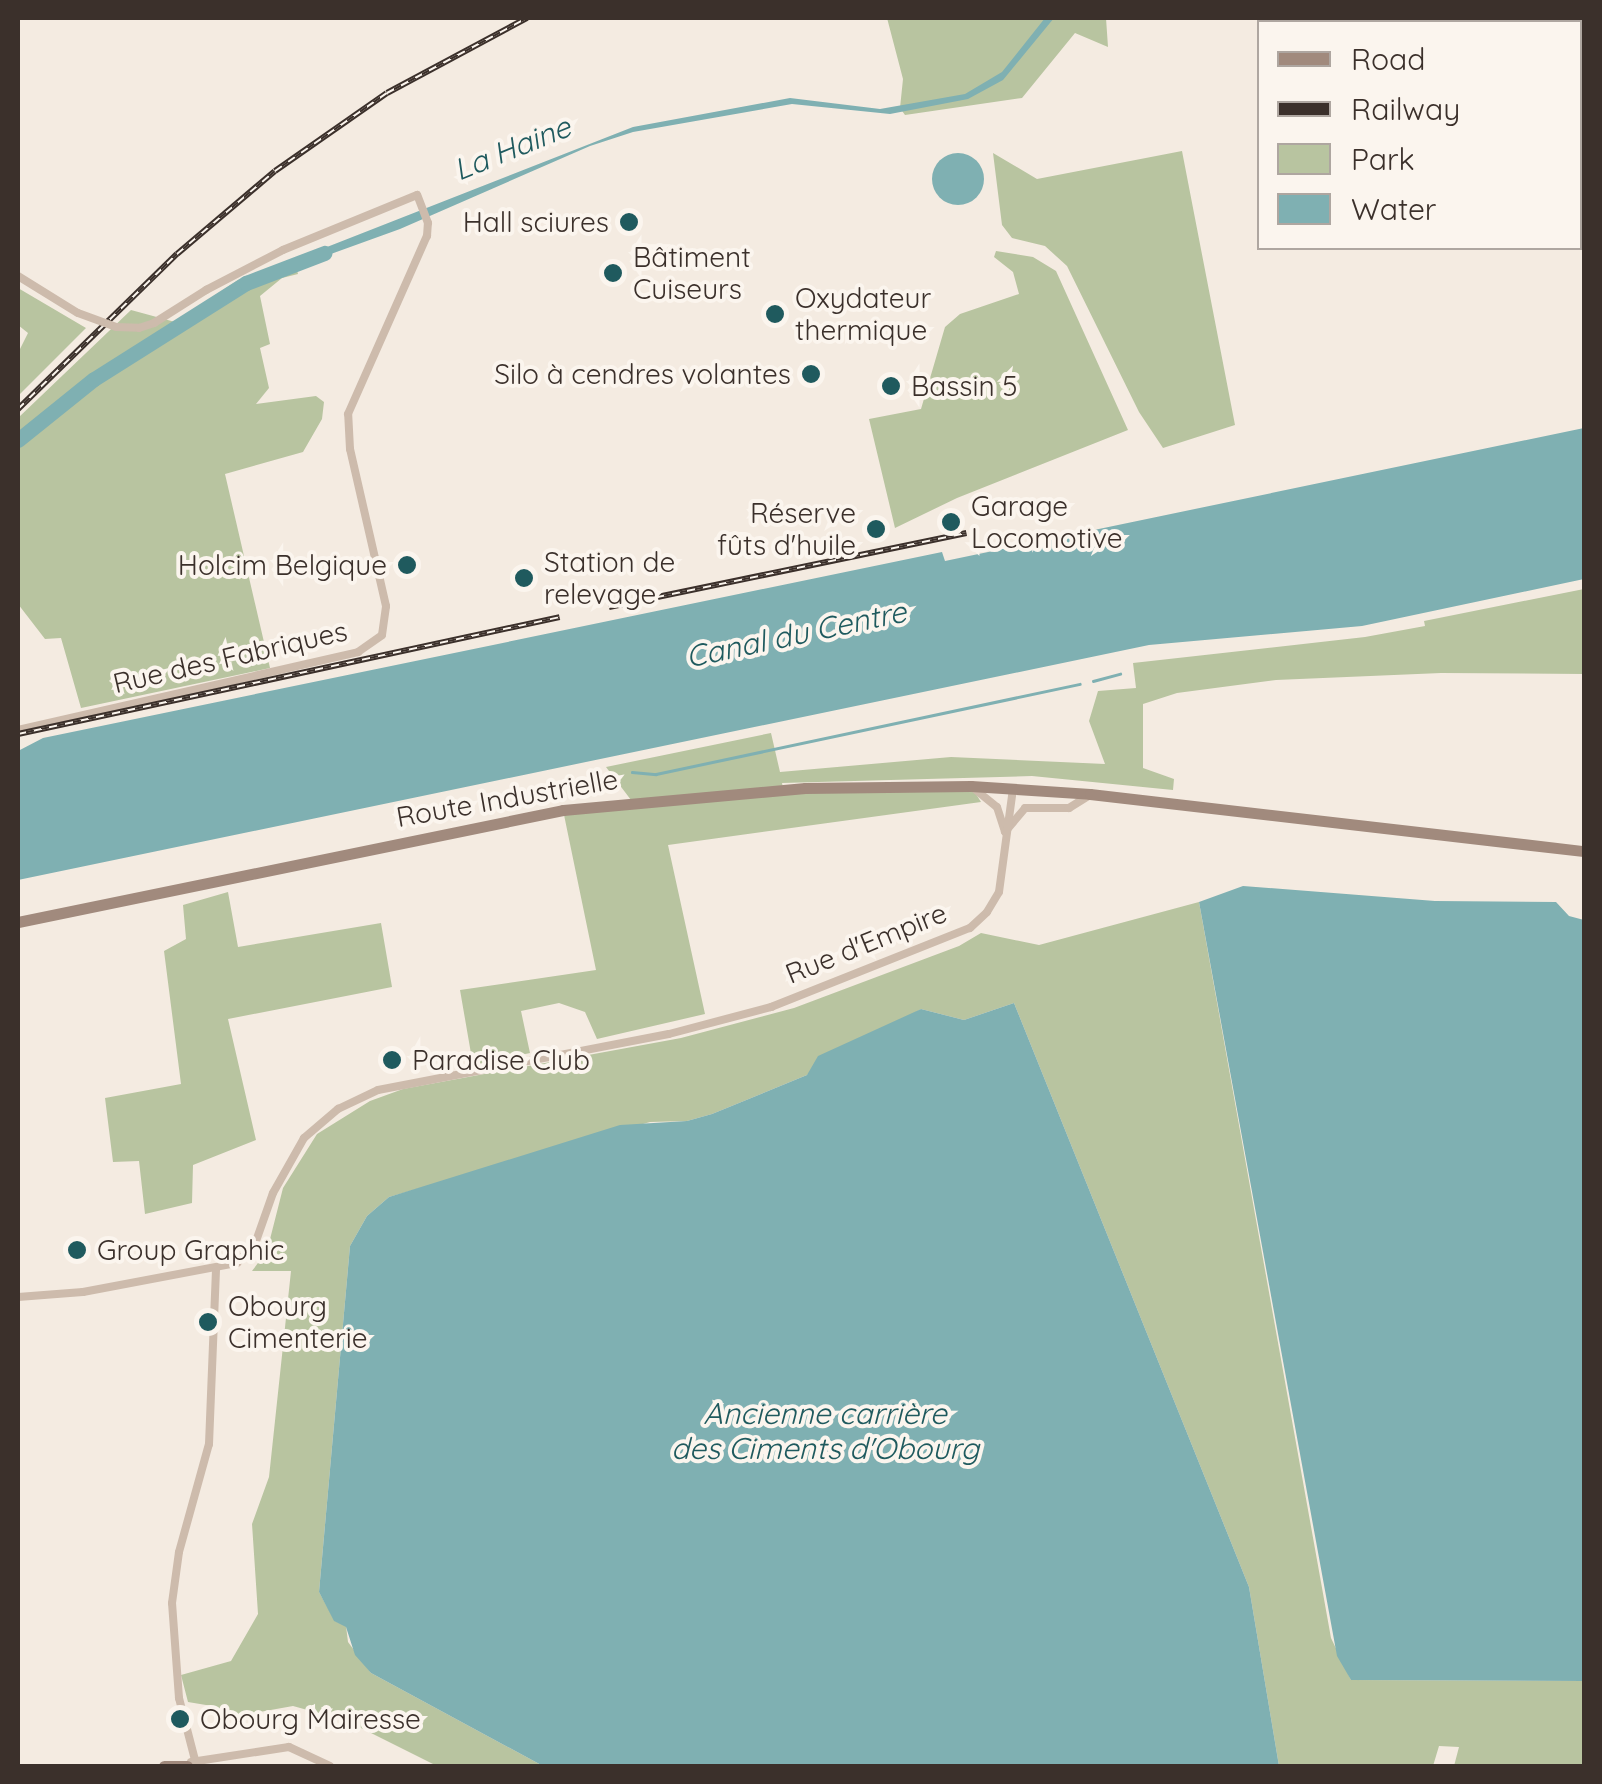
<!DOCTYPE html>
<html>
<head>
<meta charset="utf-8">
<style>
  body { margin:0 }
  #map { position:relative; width:1602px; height:1784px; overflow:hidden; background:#f4ebe1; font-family:Quicksand,sans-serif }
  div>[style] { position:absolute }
  .green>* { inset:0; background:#b8c4a0 }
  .water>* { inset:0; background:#7fb0b2 }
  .round { border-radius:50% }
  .stream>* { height:2.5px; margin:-1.25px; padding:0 1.25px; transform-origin:1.25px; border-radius:1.25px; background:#7fb0b2 }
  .river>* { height:15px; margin:-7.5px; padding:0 7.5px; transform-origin:7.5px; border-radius:7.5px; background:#7fb0b2 }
  .street>* { height:8px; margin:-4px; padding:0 4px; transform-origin:4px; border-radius:4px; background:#cdbbac }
  .secondary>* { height:11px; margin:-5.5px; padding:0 5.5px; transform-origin:5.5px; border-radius:5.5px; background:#a18a7d }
  .rail>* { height:6px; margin-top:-3px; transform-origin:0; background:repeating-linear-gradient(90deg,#fbf5ee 0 8px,#3b302b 0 16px); box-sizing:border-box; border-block:2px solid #3b302b }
  .street-bridge>* { height:8px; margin:-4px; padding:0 4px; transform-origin:4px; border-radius:4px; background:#cdbbac }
  .dots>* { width:28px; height:28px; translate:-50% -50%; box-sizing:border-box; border:5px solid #fbf5ee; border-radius:50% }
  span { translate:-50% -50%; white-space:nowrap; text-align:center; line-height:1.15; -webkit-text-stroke:8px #fbf5ee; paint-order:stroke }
  .poi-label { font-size:28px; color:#3b302b }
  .right { translate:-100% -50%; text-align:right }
  .left { translate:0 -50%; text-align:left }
  .street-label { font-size:28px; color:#3b302b }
  .water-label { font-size:30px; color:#1f5a5e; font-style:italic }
  .frame { position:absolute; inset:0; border:20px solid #3b302b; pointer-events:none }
  .legend { position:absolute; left:1257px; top:20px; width:325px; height:230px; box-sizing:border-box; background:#fbf5ee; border:2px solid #aea6a0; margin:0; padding:12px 18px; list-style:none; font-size:30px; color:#3b302b }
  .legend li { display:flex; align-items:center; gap:20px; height:50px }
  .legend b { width:50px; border:2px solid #aea6a0 }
</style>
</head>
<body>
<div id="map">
  <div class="green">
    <div style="clip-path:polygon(887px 18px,1106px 18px,1108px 47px,1075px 33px,1022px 98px,905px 115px,900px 108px,903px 79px)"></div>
    <div style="clip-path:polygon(1182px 151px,1235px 425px,1163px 448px,1139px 412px,1067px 266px,1045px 246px,1012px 238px,1002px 225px,993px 153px,1037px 179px)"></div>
    <div style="clip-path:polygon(996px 251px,1033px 257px,1056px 271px,1128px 430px,957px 498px,895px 528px,869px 419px,921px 409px,945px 327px,960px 314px,1019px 294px,1013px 272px,994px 257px)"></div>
    <div style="clip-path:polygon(294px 259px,298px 274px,282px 278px,260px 296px,270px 344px,260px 348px,269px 388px,256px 404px,316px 396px,324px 402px,322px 419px,303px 452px,225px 474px,270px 668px,81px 708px,61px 638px,45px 639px,18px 604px,18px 418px,131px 310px,175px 322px,238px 280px)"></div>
    <div style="clip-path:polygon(18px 288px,86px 328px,18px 396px,18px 353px,28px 333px,18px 325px)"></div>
    <div style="clip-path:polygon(1584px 589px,1584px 674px,1441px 673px,1276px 680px,1177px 693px,1143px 704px,1143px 768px,1174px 779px,1173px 790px,1032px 776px,782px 783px,783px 788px,971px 786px,981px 802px,668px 845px,705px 1014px,597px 1039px,585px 1012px,559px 1003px,521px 1011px,530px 1053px,473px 1065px,460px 990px,596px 970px,563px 810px,631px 800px,606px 767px,771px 733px,780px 772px,951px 757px,1105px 764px,1089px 721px,1098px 691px,1136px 688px,1133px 663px,1365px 637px,1425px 626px,1424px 621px)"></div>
    <div style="clip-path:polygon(228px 892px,238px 947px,381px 923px,392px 987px,228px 1019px,256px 1140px,193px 1165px,192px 1203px,145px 1214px,139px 1161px,113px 1162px,105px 1098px,181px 1084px,164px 951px,186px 939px,183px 905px)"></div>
    <div style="clip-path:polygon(1199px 902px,1331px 1638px,1351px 1680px,1584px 1681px,1584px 1766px,1454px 1766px,1459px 1747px,1439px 1746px,1433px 1766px,1279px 1766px,1249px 1587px,1014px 1003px,964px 1020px,921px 1009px,807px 1075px,712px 1114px,687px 1121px,650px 1122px,389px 1197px,367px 1216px,350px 1246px,319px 1592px,335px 1621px,346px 1626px,348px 1642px,371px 1673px,543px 1766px,437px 1766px,347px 1721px,293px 1706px,216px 1720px,212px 1706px,188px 1702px,181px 1675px,231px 1661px,258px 1614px,252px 1524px,269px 1477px,291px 1271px,252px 1271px,267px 1251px,283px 1188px,317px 1134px,370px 1101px,403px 1089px,681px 1038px,794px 1008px,959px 946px,981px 933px,1039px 945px)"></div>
  </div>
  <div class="water">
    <div style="clip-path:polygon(1045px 18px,1054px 18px,1003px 80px,968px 99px,890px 114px,792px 104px,633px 132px,590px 146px,400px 229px,306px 263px,304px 256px,633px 127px,790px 98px,880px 109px,965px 94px,1002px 72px)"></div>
    <div class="round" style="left:932px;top:153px;width:52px;height:52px"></div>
    <div style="clip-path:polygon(1584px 428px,1584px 579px,1362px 626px,1149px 645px,18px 880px,18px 751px,43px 738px,942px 552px,945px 561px)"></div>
    <div style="clip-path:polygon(1243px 886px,1435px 901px,1556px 902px,1569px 916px,1584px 920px,1584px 1681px,1351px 1680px,1337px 1656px,1199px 902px)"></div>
    <div style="clip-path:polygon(1014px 1003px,1249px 1587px,1279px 1766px,543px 1766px,371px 1673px,355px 1655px,346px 1627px,334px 1621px,319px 1592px,350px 1246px,367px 1216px,389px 1197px,620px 1125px,687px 1121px,712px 1114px,807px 1075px,818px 1056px,921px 1009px,964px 1020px)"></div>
  </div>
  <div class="stream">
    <div style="left:1093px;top:681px;width:28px;rotate:-15deg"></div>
    <div style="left:632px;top:772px;width:24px;rotate:5deg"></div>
    <div style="left:656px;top:774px;width:433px;rotate:-12deg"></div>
  </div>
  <div class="river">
    <div style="left:18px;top:440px;width:97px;rotate:-38.8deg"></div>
    <div style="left:94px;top:379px;width:180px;rotate:-32.3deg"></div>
    <div style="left:246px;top:283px;width:84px;rotate:-21deg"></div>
  </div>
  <div class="street">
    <div style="left:18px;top:276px;width:70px;rotate:31.7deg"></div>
    <div style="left:18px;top:730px;width:349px;rotate:-12.9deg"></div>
    <div style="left:358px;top:652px;width:29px;rotate:-35deg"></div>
    <div style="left:382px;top:635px;width:29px;rotate:-82deg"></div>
    <div style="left:386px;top:606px;width:161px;rotate:-102.9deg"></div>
    <div style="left:350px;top:449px;width:35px;rotate:-93deg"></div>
    <div style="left:348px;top:414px;width:195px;rotate:-66.1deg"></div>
    <div style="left:427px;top:236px;width:13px;rotate:-86deg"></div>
    <div style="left:428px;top:223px;width:30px;rotate:-111deg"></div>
    <div style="left:417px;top:195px;width:145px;rotate:157.7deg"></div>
    <div style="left:283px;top:250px;width:87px;rotate:152.5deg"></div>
    <div style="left:971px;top:786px;width:33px;rotate:39deg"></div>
    <div style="left:997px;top:807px;width:26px;rotate:72deg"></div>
    <div style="left:1005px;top:832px;width:31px;rotate:-50deg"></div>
    <div style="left:1025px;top:808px;width:44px"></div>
    <div style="left:1069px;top:808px;width:25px;rotate:-32deg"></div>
    <div style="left:18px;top:1297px;width:65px;rotate:-4.4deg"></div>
    <div style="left:83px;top:1292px;width:157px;rotate:-10.7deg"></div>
    <div style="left:237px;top:1263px;width:26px;rotate:-47deg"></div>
    <div style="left:255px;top:1244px;width:54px;rotate:-70.6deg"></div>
    <div style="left:273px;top:1193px;width:63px;rotate:-60.6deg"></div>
    <div style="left:304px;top:1138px;width:45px;rotate:-40.5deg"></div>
    <div style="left:338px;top:1109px;width:44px;rotate:-25.4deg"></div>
    <div style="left:378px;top:1090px;width:296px;rotate:-10.9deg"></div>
    <div style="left:669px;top:1034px;width:106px;rotate:-14.8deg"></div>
    <div style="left:771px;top:1007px;width:214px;rotate:-21.7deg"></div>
    <div style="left:970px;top:928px;width:23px;rotate:-43deg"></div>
    <div style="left:987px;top:912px;width:23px;rotate:-59deg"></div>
    <div style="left:999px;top:892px;width:105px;rotate:-82.3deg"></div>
    <div style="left:195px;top:1760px;width:64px;rotate:-104.5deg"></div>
    <div style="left:179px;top:1698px;width:95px;rotate:-94.2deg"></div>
    <div style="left:172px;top:1603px;width:51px;rotate:-82.2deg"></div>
    <div style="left:179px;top:1552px;width:112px;rotate:-74.5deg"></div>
    <div style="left:209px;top:1444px;width:175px;rotate:-87.7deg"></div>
    <div style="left:191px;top:1762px;width:99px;rotate:-8.7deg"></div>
    <div style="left:289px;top:1747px;width:45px;rotate:24.9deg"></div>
  </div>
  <div class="secondary">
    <div style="left:18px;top:922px;width:556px;rotate:-11.61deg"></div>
    <div style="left:563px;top:810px;width:243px;rotate:-5.2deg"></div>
    <div style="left:805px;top:788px;width:166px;rotate:-0.7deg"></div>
    <div style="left:971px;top:786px;width:119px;rotate:3.8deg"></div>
    <div style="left:1090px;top:794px;width:497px;rotate:6.6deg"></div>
    <div style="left:164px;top:1766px;width:23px"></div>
  </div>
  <div class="rail">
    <div style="left:18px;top:409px;width:222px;rotate:-44.3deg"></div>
    <div style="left:177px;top:254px;width:128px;rotate:-40.3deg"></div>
    <div style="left:275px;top:171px;width:136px;rotate:-34.9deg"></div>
    <div style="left:387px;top:93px;width:159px;rotate:-28.2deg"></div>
    <div style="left:609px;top:607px;width:365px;rotate:-11.7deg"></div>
    <div style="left:18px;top:734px;width:554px;rotate:-12.18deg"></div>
  </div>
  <div class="street-bridge">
    <div style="left:78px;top:313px;width:40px;rotate:20.2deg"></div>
    <div style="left:116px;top:327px;width:23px;rotate:2deg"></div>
    <div style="left:139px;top:328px;width:16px;rotate:-18deg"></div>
    <div style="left:154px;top:323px;width:62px;rotate:-32.4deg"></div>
  </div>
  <div class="dots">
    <div style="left:629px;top:222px;background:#1f5a5e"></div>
    <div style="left:613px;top:273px;background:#1f5a5e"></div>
    <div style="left:775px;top:314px;background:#1f5a5e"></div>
    <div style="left:811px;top:374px;background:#1f5a5e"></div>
    <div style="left:891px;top:386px;background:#1f5a5e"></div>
    <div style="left:951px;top:522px;background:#1f5a5e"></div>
    <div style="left:876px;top:529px;background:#1f5a5e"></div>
    <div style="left:407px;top:565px;background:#1f5a5e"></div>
    <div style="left:524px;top:578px;background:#1f5a5e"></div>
    <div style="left:392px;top:1060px;background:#1f5a5e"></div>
    <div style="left:77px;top:1250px;background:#1f5a5e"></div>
    <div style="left:208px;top:1322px;background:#1f5a5e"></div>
    <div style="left:180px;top:1719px;background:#1f5a5e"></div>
  </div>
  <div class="poi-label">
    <span class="right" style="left:609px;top:222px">Hall sciures</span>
    <span class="left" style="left:633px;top:273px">Bâtiment<br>Cuiseurs</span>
    <span class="left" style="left:795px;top:314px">Oxydateur<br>thermique</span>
    <span class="right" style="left:791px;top:374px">Silo à cendres volantes</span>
    <span class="left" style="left:911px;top:386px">Bassin 5</span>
    <span class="left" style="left:971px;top:522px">Garage<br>Locomotive</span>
    <span class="right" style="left:856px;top:529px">Réserve<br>fûts d'huile</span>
    <span class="left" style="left:544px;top:578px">Station de<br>relevage</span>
    <span class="right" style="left:387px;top:565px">Holcim Belgique</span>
    <span class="left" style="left:412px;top:1060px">Paradise Club</span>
    <span class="left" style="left:97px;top:1250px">Group Graphic</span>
    <span class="left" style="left:228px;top:1322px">Obourg<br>Cimenterie</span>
    <span class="left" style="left:200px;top:1719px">Obourg Mairesse</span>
  </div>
  <div class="street-label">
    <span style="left:230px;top:657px;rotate:-13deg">Rue des Fabriques</span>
    <span style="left:507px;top:798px;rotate:-10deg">Route Industrielle</span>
    <span style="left:866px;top:943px;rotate:-22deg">Rue d'Empire</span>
  </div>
  <div class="water-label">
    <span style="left:512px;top:148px;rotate:-22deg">La Haine</span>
    <span style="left:796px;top:634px;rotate:-12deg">Canal du Centre</span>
    <span style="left:825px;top:1430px">Ancienne carrière<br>des Ciments d'Obourg</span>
  </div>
  <div class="frame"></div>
  <ul class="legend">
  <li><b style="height:12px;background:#a18a7d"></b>Road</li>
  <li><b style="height:12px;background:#3b302b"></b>Railway</li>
  <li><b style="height:28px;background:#b8c4a0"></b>Park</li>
  <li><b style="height:28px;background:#7fb0b2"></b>Water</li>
  </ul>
</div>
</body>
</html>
